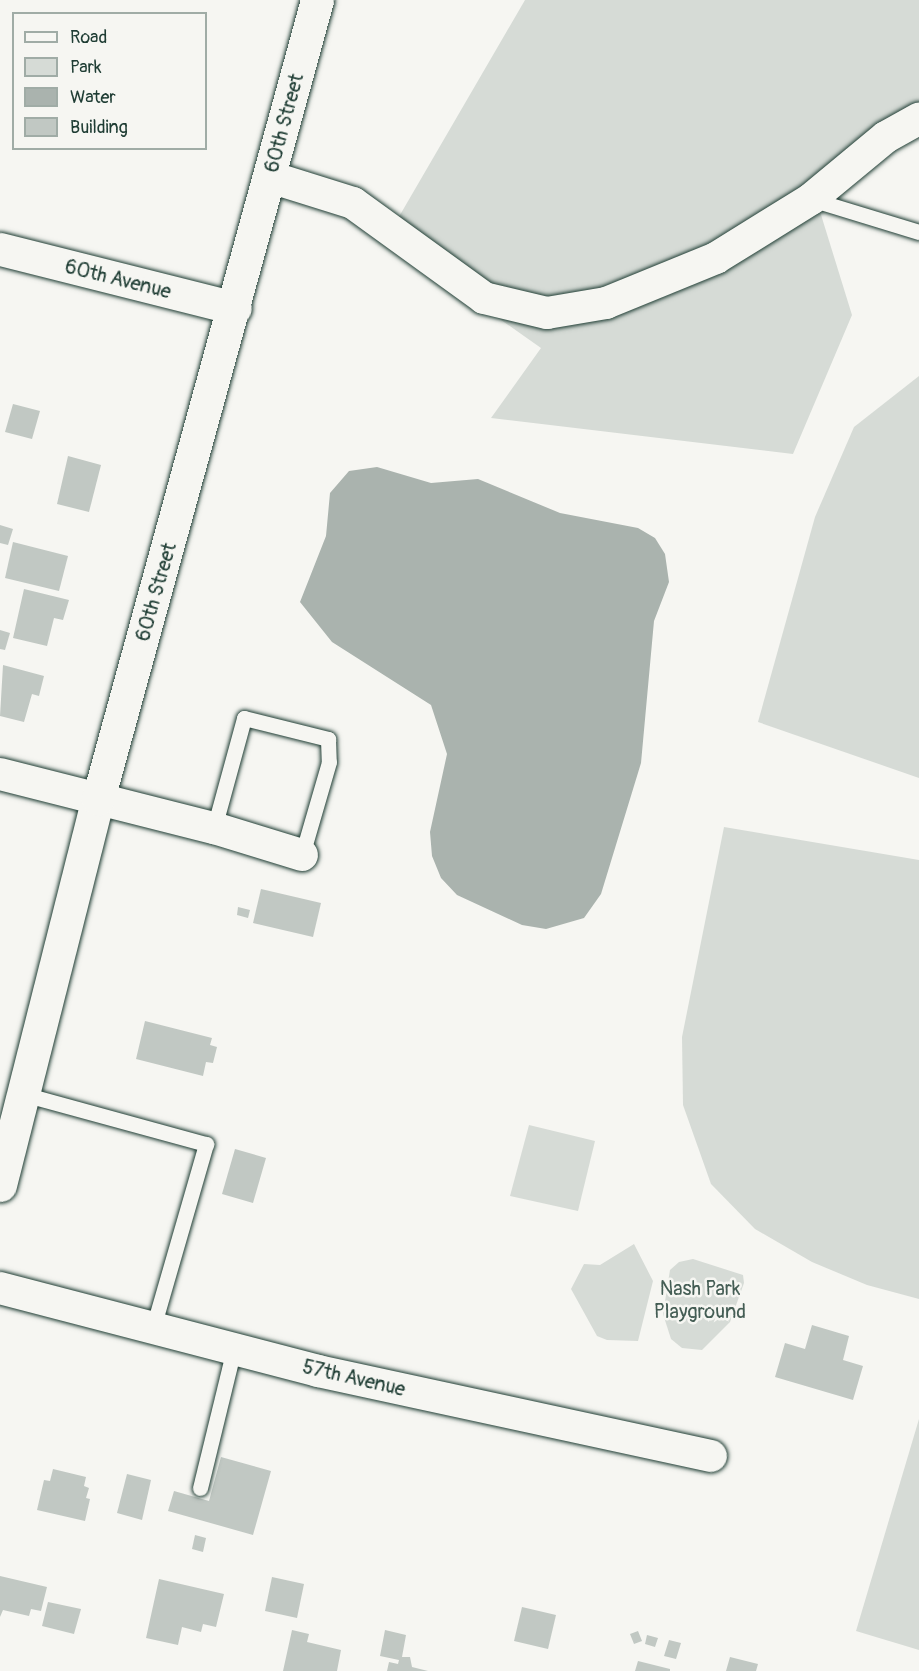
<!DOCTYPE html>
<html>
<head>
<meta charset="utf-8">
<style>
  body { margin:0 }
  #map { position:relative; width:919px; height:1671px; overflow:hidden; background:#f6f6f2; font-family:Pangolin,sans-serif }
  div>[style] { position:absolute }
  .green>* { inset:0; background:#d6dbd6 }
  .water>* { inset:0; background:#aab3ae }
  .building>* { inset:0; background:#c1c8c3 }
  .roads { filter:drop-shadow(0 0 2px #1f3d34) drop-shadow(0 0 2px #1f3d34) }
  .service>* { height:15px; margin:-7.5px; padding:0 7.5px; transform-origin:7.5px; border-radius:7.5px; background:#f6f6f2 }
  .minor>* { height:32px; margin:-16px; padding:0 16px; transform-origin:16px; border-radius:16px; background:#f6f6f2 }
  .tertiary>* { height:33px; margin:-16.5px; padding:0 16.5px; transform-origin:16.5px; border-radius:16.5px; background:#f6f6f2 }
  span { translate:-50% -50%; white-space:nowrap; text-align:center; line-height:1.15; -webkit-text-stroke:5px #f6f6f2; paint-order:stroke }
  .street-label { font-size:20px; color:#1f3d34 }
  .park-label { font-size:20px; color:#445d54 }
  .legend { position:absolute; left:12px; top:12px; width:195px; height:138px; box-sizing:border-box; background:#f6f6f2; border:2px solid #a0aca6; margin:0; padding:8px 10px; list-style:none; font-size:18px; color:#1f3d34 }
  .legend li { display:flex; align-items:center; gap:12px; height:30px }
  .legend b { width:30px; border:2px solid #a0aca6 }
</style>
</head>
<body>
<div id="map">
  <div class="green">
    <div style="clip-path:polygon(525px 0,919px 0,919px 119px,818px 205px,852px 315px,793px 454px,491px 418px,541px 348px,386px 239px)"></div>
    <div style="clip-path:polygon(919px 376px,919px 778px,758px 722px,815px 517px,854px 427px)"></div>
    <div style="clip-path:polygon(724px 827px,919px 860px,919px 1299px,867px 1285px,812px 1262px,755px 1229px,711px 1184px,683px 1105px,682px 1037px)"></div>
    <div style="clip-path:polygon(529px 1125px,595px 1141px,578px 1211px,510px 1196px)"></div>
    <div style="clip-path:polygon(634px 1244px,653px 1281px,638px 1341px,607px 1340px,597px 1336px,571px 1289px,584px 1264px,600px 1265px)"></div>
    <div style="clip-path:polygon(693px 1259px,743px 1275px,744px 1283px,730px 1322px,702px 1350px,682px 1348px,671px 1339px,663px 1314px,670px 1270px,679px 1262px)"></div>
    <div style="clip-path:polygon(919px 1419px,919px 1650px,856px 1631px)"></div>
  </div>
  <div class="water">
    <div style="clip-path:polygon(377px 467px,431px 483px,478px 479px,560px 513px,638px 528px,655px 538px,665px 554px,669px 582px,654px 621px,641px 763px,601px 894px,584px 918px,546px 929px,522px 925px,457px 895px,441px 878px,432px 856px,430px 832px,447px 754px,431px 705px,332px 642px,300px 602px,326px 536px,330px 493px,349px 471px)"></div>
  </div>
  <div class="building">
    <div style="clip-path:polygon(13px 404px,40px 411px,32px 439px,5px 432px)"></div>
    <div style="clip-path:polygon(68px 456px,101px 465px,89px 512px,57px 504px)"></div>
    <div style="clip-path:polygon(0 525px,13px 529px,8px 545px,0 543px)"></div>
    <div style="clip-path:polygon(13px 542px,68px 556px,59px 591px,5px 578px)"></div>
    <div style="clip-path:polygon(24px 589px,69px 600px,63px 620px,54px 618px,47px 646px,13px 638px)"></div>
    <div style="clip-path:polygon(0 630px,10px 633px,5px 650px,0 649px)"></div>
    <div style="clip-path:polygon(3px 665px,44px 676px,39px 696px,32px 694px,24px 722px,0 716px)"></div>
    <div style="clip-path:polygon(261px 889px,321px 903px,313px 937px,253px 923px)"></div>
    <div style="clip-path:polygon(238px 907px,250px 910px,248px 918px,237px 915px)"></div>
    <div style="clip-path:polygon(145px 1021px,212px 1038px,210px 1045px,217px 1047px,213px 1063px,206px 1062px,203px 1076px,136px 1059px)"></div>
    <div style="clip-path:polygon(235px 1149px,266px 1158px,253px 1203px,222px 1194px)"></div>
    <div style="clip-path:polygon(812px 1325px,849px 1336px,843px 1360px,863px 1366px,853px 1400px,775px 1377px,785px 1343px,805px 1349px)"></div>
    <div style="clip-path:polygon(221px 1457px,271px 1471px,253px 1535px,168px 1511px,174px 1491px,209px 1501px)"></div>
    <div style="clip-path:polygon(53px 1469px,86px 1477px,84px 1486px,89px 1488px,86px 1498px,90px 1499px,85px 1521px,37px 1510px,44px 1480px,50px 1481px)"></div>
    <div style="clip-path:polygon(127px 1474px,151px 1480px,142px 1520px,117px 1513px)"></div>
    <div style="clip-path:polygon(195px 1535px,206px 1538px,203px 1552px,192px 1549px)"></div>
    <div style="clip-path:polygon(0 1576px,47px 1587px,41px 1611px,31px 1609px,29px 1616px,3px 1610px,0 1617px)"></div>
    <div style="clip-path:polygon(272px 1577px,304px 1584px,297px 1618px,265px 1611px)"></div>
    <div style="clip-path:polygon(159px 1579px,224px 1594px,216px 1627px,203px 1624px,201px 1632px,182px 1627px,178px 1645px,146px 1638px)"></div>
    <div style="clip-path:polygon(48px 1602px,81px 1609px,74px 1634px,42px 1626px)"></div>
    <div style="clip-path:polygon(522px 1607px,556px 1615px,548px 1649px,514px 1641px)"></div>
    <div style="clip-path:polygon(292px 1630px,309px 1634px,307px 1642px,341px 1650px,337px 1671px,283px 1671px)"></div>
    <div style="clip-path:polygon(385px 1630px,406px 1635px,402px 1657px,410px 1657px,412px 1667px,428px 1671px,387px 1671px,389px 1662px,398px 1664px,399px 1660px,380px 1656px)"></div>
    <div style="clip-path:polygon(638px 1631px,642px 1641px,634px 1644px,630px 1634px)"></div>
    <div style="clip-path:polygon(647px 1635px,658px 1638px,655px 1647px,645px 1644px)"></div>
    <div style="clip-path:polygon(669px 1640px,681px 1643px,676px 1659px,664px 1656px)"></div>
    <div style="clip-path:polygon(730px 1657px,758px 1664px,756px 1671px,726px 1671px)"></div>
    <div style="clip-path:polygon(638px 1661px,670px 1669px,670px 1671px,635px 1671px)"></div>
  </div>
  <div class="roads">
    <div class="service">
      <div style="left:811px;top:199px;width:113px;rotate:17deg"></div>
      <div style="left:214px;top:828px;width:114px;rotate:-74.7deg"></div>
      <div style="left:244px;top:718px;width:87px;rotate:14deg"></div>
      <div style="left:328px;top:739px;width:23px;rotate:88deg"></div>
      <div style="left:329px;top:762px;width:97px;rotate:106.2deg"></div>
      <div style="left:23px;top:1094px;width:190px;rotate:15.3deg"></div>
      <div style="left:206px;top:1144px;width:191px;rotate:106.1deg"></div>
      <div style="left:200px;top:1488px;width:143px;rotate:-76.3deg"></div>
    </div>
    <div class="minor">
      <div style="left:270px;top:177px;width:87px;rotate:17.4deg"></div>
      <div style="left:353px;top:203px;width:162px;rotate:35.9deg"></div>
      <div style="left:484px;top:298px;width:65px;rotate:13.4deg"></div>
      <div style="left:547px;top:313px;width:60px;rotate:-9.6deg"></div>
      <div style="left:606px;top:303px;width:119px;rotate:-22.2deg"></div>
      <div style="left:716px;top:258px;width:112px;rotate:-31.8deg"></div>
      <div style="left:811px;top:199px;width:97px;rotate:-39.6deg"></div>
      <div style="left:886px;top:137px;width:38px;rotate:-29deg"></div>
      <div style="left:0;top:774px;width:221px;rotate:14.2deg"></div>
      <div style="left:214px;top:828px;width:92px;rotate:17.1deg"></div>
      <div style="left:0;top:1288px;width:329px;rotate:14.6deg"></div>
      <div style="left:318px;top:1371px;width:402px;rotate:12.2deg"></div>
    </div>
    <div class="tertiary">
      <div style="left:0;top:249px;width:242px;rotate:14.1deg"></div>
      <div style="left:0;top:1185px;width:398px;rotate:-75.8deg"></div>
      <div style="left:98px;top:799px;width:828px;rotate:-74.67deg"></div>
    </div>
  </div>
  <div class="street-label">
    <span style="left:284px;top:123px;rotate:-75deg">60th Street</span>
    <span style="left:118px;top:279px;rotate:14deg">60th Avenue</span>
    <span style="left:156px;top:592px;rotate:-74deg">60th Street</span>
    <span style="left:354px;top:1378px;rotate:13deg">57th Avenue</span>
  </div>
  <div class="park-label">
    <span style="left:700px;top:1300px">Nash Park<br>Playground</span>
  </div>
  <ul class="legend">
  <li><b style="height:8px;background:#f6f6f2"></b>Road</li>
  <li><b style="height:16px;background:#d6dbd6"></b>Park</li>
  <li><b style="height:16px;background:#aab3ae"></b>Water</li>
  <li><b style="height:16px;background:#c1c8c3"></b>Building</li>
  </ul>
</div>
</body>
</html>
